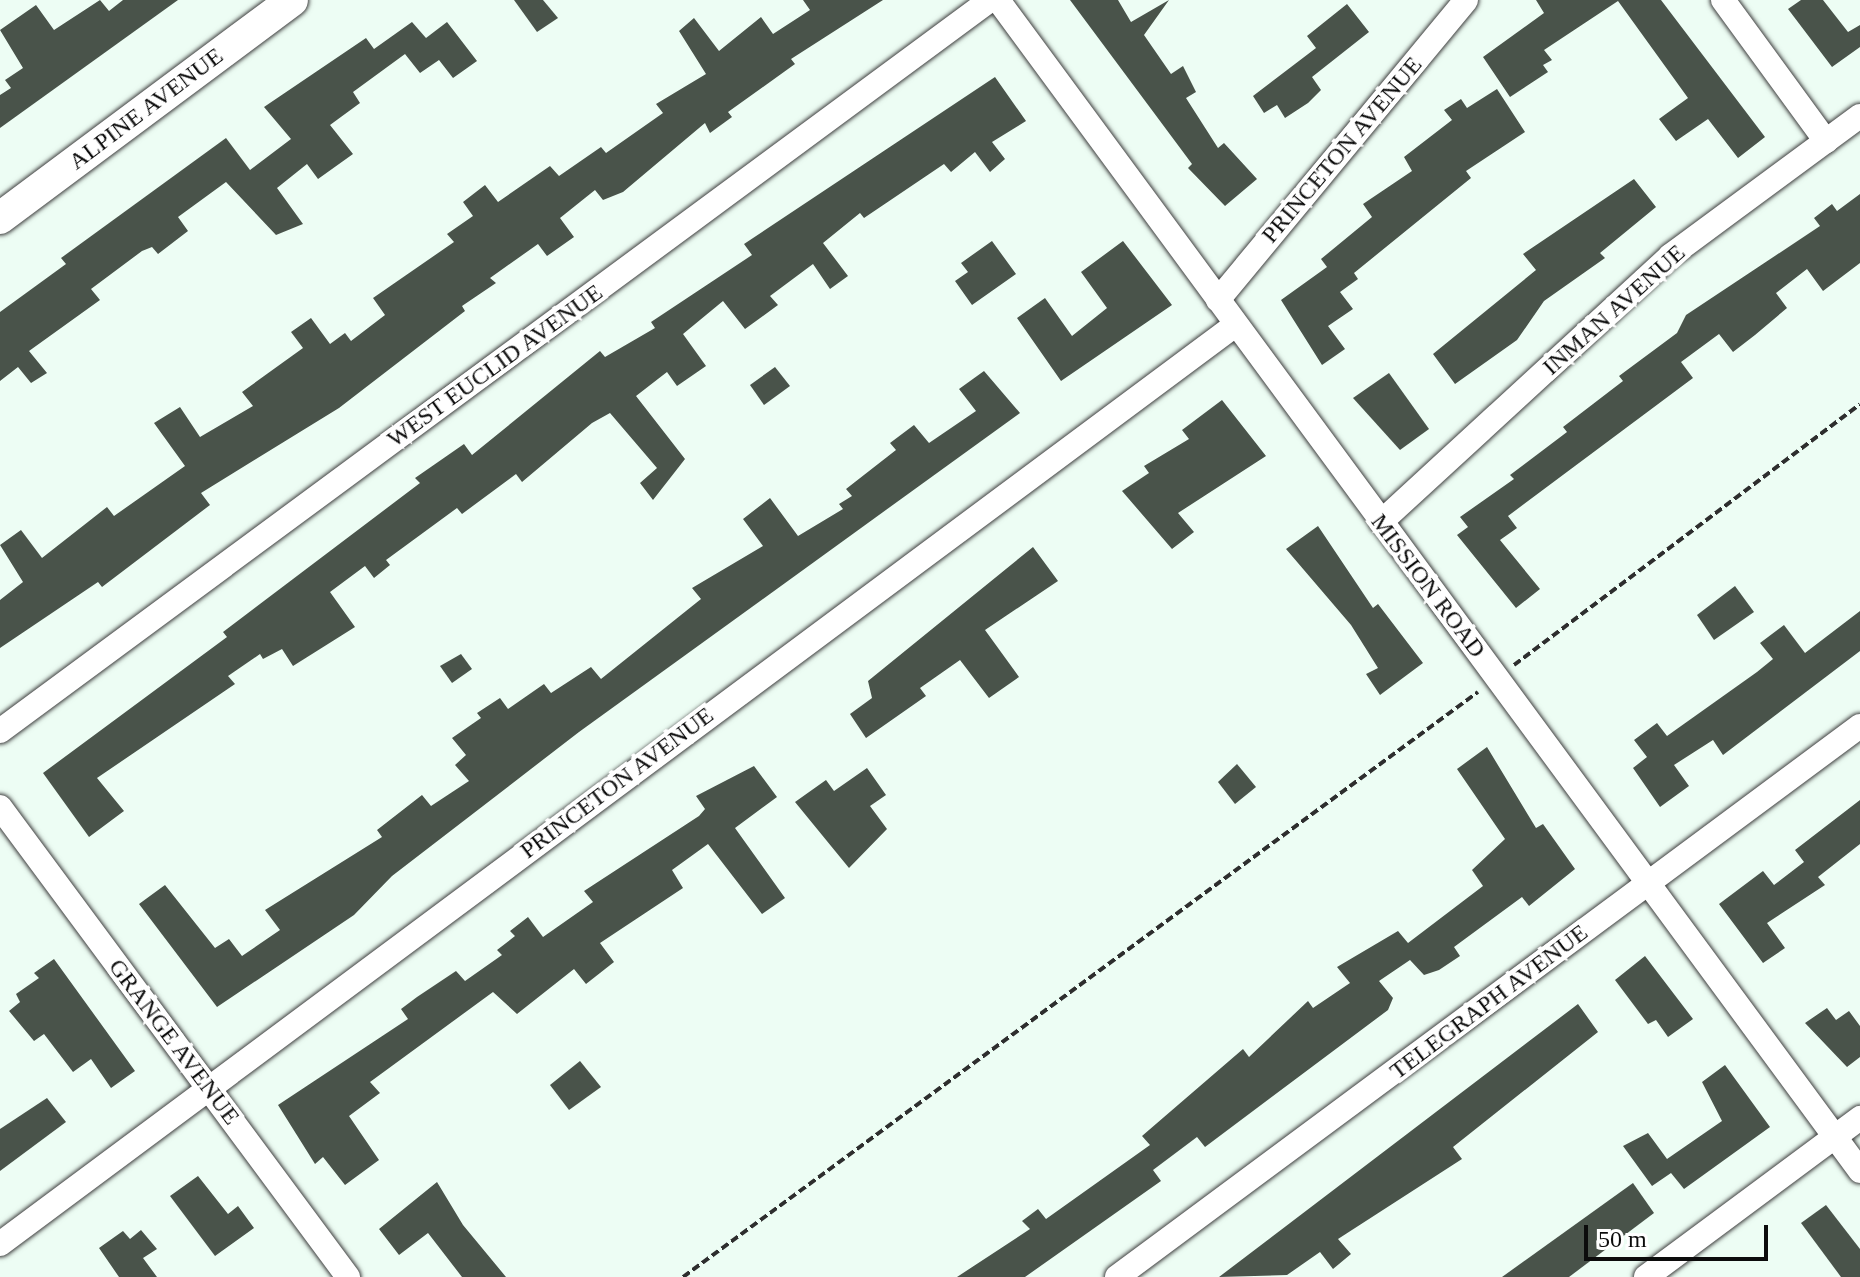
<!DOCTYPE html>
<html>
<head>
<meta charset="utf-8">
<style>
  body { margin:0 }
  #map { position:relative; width:1860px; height:1277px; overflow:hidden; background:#edfdf4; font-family:Georgia,serif }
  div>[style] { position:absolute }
  .building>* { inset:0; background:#49534a }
  .path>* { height:4px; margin-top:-2px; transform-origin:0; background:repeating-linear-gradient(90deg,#2e2e2e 0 8px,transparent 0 12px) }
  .roads { filter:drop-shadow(0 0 2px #3f3f3f) drop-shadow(0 0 2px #3f3f3f) }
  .minor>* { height:24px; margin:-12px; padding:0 12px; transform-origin:12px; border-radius:12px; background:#fff }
  .tertiary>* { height:32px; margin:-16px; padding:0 16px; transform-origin:16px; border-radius:16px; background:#fff }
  span { translate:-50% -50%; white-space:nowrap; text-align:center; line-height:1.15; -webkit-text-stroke:8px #fff; paint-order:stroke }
  .street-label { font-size:24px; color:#0c0c0c }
  .scale { position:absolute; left:1584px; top:1225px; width:184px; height:36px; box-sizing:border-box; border:4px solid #0c0c0c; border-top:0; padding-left:10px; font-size:24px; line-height:28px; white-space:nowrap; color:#0c0c0c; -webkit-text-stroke:6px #fff; paint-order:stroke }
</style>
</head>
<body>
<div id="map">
  <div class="building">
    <div style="clip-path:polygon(100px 0,109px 11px,123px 0,178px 0,0 128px,0 95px,11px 88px,5px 80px,23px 68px,0 30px,36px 5px,54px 30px)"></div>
    <div style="clip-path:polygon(514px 0,543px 0,558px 18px,537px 32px)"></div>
    <div style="clip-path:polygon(803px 0,883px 0,791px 59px,795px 64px,728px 112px,732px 117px,710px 133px,705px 123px,623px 192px,603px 200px,595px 190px,560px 218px,574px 237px,547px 256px,538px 244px,490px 278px,496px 283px,462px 306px,465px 311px,339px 408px,201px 493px,210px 505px,102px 587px,98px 582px,0 648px,0 600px,23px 582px,0 545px,21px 530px,42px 558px,107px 507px,114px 516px,185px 466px,154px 423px,180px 407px,200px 437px,253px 406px,242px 392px,303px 348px,291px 332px,311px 318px,330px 344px,345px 333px,351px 341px,385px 315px,373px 298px,454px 242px,447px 234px,473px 216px,463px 202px,485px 185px,498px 202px,550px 166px,559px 176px,601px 147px,606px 153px,663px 113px,656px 104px,706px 74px,679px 31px,694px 18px,719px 51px,761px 17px,773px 34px,810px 10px)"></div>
    <div style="clip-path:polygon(1070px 0,1118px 0,1131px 22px,1169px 0,1144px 35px,1171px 74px,1183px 66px,1196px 92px,1186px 98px,1218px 148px,1224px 143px,1257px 179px,1225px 206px,1188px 168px,1192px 164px)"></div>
    <div style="clip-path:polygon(1536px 0,1661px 0,1765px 137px,1738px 158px,1708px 119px,1676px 141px,1659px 119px,1688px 98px,1618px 1px,1544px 50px,1552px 60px,1543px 65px,1548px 72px,1510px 97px,1483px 57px,1544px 13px)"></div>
    <div style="clip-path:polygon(1801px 0,1823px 0,1848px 32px,1860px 25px,1860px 47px,1832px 67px,1788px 9px)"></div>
    <div style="clip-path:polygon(1347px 4px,1369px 32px,1312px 77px,1321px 90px,1308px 103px,1285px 118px,1277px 105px,1264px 113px,1253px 96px,1316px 48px,1307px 36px)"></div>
    <div style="clip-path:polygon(412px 22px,426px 38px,447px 22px,477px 61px,453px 78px,439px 60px,420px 73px,405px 54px,353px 92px,360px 103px,330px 125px,353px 154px,318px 179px,307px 164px,277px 188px,303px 224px,276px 235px,226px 182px,178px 217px,188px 231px,158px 254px,152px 247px,142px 251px,91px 289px,100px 300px,29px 351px,47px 373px,31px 383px,18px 367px,0 381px,0 312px,66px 264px,61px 258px,226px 138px,250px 170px,291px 139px,264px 107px,366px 38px,374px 49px)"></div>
    <div style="clip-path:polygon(995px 77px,1026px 121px,992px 142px,1005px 159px,990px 172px,975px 152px,951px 172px,944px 164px,864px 218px,860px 213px,823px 243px,848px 276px,830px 289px,813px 264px,770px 296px,778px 305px,745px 329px,723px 301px,683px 334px,706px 366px,677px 386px,667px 372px,636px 396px,685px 459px,653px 500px,640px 483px,657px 468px,610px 413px,592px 423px,522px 482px,516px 474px,462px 514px,457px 508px,386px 560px,390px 565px,374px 578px,365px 566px,330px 592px,355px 627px,293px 666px,282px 649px,263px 659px,260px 654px,228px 676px,235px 684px,97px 778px,124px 811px,89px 837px,43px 773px,227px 637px,223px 632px,420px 483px,415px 478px,464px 444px,472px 455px,600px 351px,605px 357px,655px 328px,651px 322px,752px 255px,744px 244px)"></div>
    <div style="clip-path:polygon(1497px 89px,1525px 132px,1466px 171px,1471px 178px,1354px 273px,1358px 279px,1340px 292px,1353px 309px,1328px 326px,1345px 349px,1322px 365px,1281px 300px,1327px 267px,1321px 259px,1372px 217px,1363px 204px,1412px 171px,1404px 157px,1452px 120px,1444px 110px,1461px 99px,1467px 108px)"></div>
    <div style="clip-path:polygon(1634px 179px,1656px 207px,1600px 253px,1605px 258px,1544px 301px,1517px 340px,1455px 384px,1433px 354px,1536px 270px,1523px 254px)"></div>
    <div style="clip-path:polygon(1860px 194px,1860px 263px,1823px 291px,1807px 269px,1776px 293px,1787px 308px,1755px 335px,1733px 352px,1719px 334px,1681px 362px,1693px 378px,1508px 516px,1517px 528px,1500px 540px,1540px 589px,1516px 608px,1457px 535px,1468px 527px,1460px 517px,1514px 479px,1510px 475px,1567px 432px,1563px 427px,1623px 381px,1619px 376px,1677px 333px,1686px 315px,1820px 226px,1814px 218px,1832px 204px,1837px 211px)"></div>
    <div style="clip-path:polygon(992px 241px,1016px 274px,972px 305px,955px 281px,968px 272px,961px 263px)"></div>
    <div style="clip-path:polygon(1123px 241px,1172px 305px,1061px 381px,1017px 318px,1045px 298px,1072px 336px,1107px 308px,1081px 272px)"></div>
    <div style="clip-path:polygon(775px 367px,790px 386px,764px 405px,750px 385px)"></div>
    <div style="clip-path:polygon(984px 371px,1020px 413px,579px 732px,392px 876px,354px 915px,217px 1007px,139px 904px,165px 885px,215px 948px,229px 939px,242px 956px,280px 930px,265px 910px,382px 837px,377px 830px,422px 795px,431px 806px,469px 781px,455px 765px,466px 755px,452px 738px,481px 718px,477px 713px,500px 698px,508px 709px,544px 684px,551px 693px,591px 667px,601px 679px,701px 599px,692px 588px,763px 546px,743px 519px,770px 498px,798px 536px,843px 509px,839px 504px,852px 496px,846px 489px,896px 450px,890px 443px,914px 425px,929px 443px,976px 411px,959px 389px)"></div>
    <div style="clip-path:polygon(1389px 373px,1429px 429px,1400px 450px,1353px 398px)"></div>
    <div style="clip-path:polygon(1222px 400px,1266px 456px,1178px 513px,1194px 532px,1172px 549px,1122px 491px,1149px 473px,1144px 466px,1189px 439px,1182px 430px)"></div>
    <div style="clip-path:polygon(1318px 526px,1373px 608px,1378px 604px,1423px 663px,1380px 695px,1366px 674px,1378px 668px,1351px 625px,1286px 549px)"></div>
    <div style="clip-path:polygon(1033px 547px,1058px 581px,985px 630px,1019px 677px,989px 698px,960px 660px,920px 688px,926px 696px,866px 738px,850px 714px,872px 698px,868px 681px)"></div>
    <div style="clip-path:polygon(1735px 586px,1754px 612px,1714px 640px,1697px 615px)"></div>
    <div style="clip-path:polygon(1860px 611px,1860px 651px,1723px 755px,1713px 740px,1674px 765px,1689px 786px,1660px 807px,1633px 768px,1647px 757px,1634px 740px,1657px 723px,1667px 736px,1757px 672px,1773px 659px,1760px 643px,1784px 625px,1805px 653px)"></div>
    <div style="clip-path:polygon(461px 654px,472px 669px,452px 683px,440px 666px)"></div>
    <div style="clip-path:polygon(1487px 747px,1536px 828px,1543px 824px,1575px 869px,1529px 906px,1522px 897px,1454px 947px,1460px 956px,1439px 970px,1424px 975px,1410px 960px,1379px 981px,1393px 998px,1388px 1010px,1205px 1147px,1197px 1137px,1153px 1170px,1161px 1181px,1025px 1277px,957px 1277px,1030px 1229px,1022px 1221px,1038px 1209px,1046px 1219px,1150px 1145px,1142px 1136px,1243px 1049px,1249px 1057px,1308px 1001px,1313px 1008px,1350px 983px,1337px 967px,1398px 931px,1408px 943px,1483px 886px,1472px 870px,1505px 839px,1457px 769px)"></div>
    <div style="clip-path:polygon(1237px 764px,1256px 787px,1235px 804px,1218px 782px)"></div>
    <div style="clip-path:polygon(754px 766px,777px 797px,735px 828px,785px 898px,762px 914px,708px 844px,672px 870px,683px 888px,600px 943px,614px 962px,586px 984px,574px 969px,517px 1014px,493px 992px,370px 1082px,380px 1093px,349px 1116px,379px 1160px,345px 1185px,323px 1157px,315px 1164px,278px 1105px,408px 1019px,401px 1009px,417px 997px,456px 971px,465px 981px,502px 955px,497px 950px,515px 936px,510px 931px,528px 917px,543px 937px,593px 902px,584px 891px,699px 816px,705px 809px,696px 796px)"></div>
    <div style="clip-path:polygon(867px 768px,886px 795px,870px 806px,887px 829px,849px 868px,795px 802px,826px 780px,834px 791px)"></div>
    <div style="clip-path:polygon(1860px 800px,1860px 844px,1818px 877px,1825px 885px,1767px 923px,1785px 948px,1763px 963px,1719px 904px,1763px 871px,1774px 885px,1804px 862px,1795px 850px)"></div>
    <div style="clip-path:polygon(1645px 956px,1693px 1019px,1668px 1037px,1656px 1020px,1648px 1024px,1615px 980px)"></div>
    <div style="clip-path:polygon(54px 959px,135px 1071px,111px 1088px,91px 1059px,73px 1072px,44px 1034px,34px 1041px,9px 1011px,20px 1002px,16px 994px,39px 978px,34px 973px)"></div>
    <div style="clip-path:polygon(1578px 1004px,1598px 1032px,1453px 1147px,1462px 1159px,1338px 1239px,1351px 1254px,1333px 1269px,1320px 1252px,1287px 1275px,1219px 1277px)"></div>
    <div style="clip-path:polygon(1827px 1008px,1836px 1020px,1849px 1011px,1860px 1026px,1860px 1057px,1847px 1067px,1805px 1023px)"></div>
    <div style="clip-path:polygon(580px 1061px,601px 1087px,569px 1110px,550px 1085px)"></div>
    <div style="clip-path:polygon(1725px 1065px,1770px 1127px,1684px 1189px,1671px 1173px,1652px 1186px,1623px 1146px,1648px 1133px,1667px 1159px,1722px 1121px,1702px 1082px)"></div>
    <div style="clip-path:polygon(47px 1098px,66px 1122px,0 1171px,0 1129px)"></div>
    <div style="clip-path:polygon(198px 1176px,228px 1214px,238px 1206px,254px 1228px,215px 1256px,170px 1196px)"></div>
    <div style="clip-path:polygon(437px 1182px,463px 1225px,506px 1277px,462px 1277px,428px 1233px,399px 1255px,379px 1229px)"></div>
    <div style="clip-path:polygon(1633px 1183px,1654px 1213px,1569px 1277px,1502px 1277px)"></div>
    <div style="clip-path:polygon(1826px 1205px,1860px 1249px,1860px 1277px,1841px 1277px,1801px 1223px)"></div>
    <div style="clip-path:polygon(141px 1230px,157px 1249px,143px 1258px,157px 1277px,119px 1277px,99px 1248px,123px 1231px,130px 1239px)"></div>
  </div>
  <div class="path">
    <div style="left:1514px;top:665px;width:433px;rotate:-37deg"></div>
    <div style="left:683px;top:1277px;width:987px;rotate:-36.35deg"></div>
  </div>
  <div class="roads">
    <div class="minor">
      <div style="left:998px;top:0;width:1454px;rotate:53.64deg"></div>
      <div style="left:1723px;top:0;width:175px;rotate:53.9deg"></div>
      <div style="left:1218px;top:300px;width:389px;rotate:-50.4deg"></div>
      <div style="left:1381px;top:522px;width:393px;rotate:-42.6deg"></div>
      <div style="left:1670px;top:256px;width:236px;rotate:-36.4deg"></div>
      <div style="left:0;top:731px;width:1231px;rotate:-36.44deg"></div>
      <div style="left:0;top:807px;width:585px;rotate:53.48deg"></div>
      <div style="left:0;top:1244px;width:1539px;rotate:-36.65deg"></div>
      <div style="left:1117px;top:1277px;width:925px;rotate:-36.56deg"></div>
      <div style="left:1646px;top:1277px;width:267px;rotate:-36.6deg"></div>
    </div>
    <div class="tertiary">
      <div style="left:0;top:218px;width:364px;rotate:-36.7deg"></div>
    </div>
  </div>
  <div class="street-label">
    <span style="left:146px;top:109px;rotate:-37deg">ALPINE AVENUE</span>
    <span style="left:1342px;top:150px;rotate:-50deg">PRINCETON AVENUE</span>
    <span style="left:1614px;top:310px;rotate:-42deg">INMAN AVENUE</span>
    <span style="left:495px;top:366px;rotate:-36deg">WEST EUCLID AVENUE</span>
    <span style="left:1428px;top:586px;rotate:53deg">MISSION ROAD</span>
    <span style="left:617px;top:783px;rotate:-37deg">PRINCETON AVENUE</span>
    <span style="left:1489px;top:1002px;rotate:-37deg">TELEGRAPH AVENUE</span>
    <span style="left:174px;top:1042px;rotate:53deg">GRANGE AVENUE</span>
  </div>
  <div class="scale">50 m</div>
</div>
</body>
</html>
